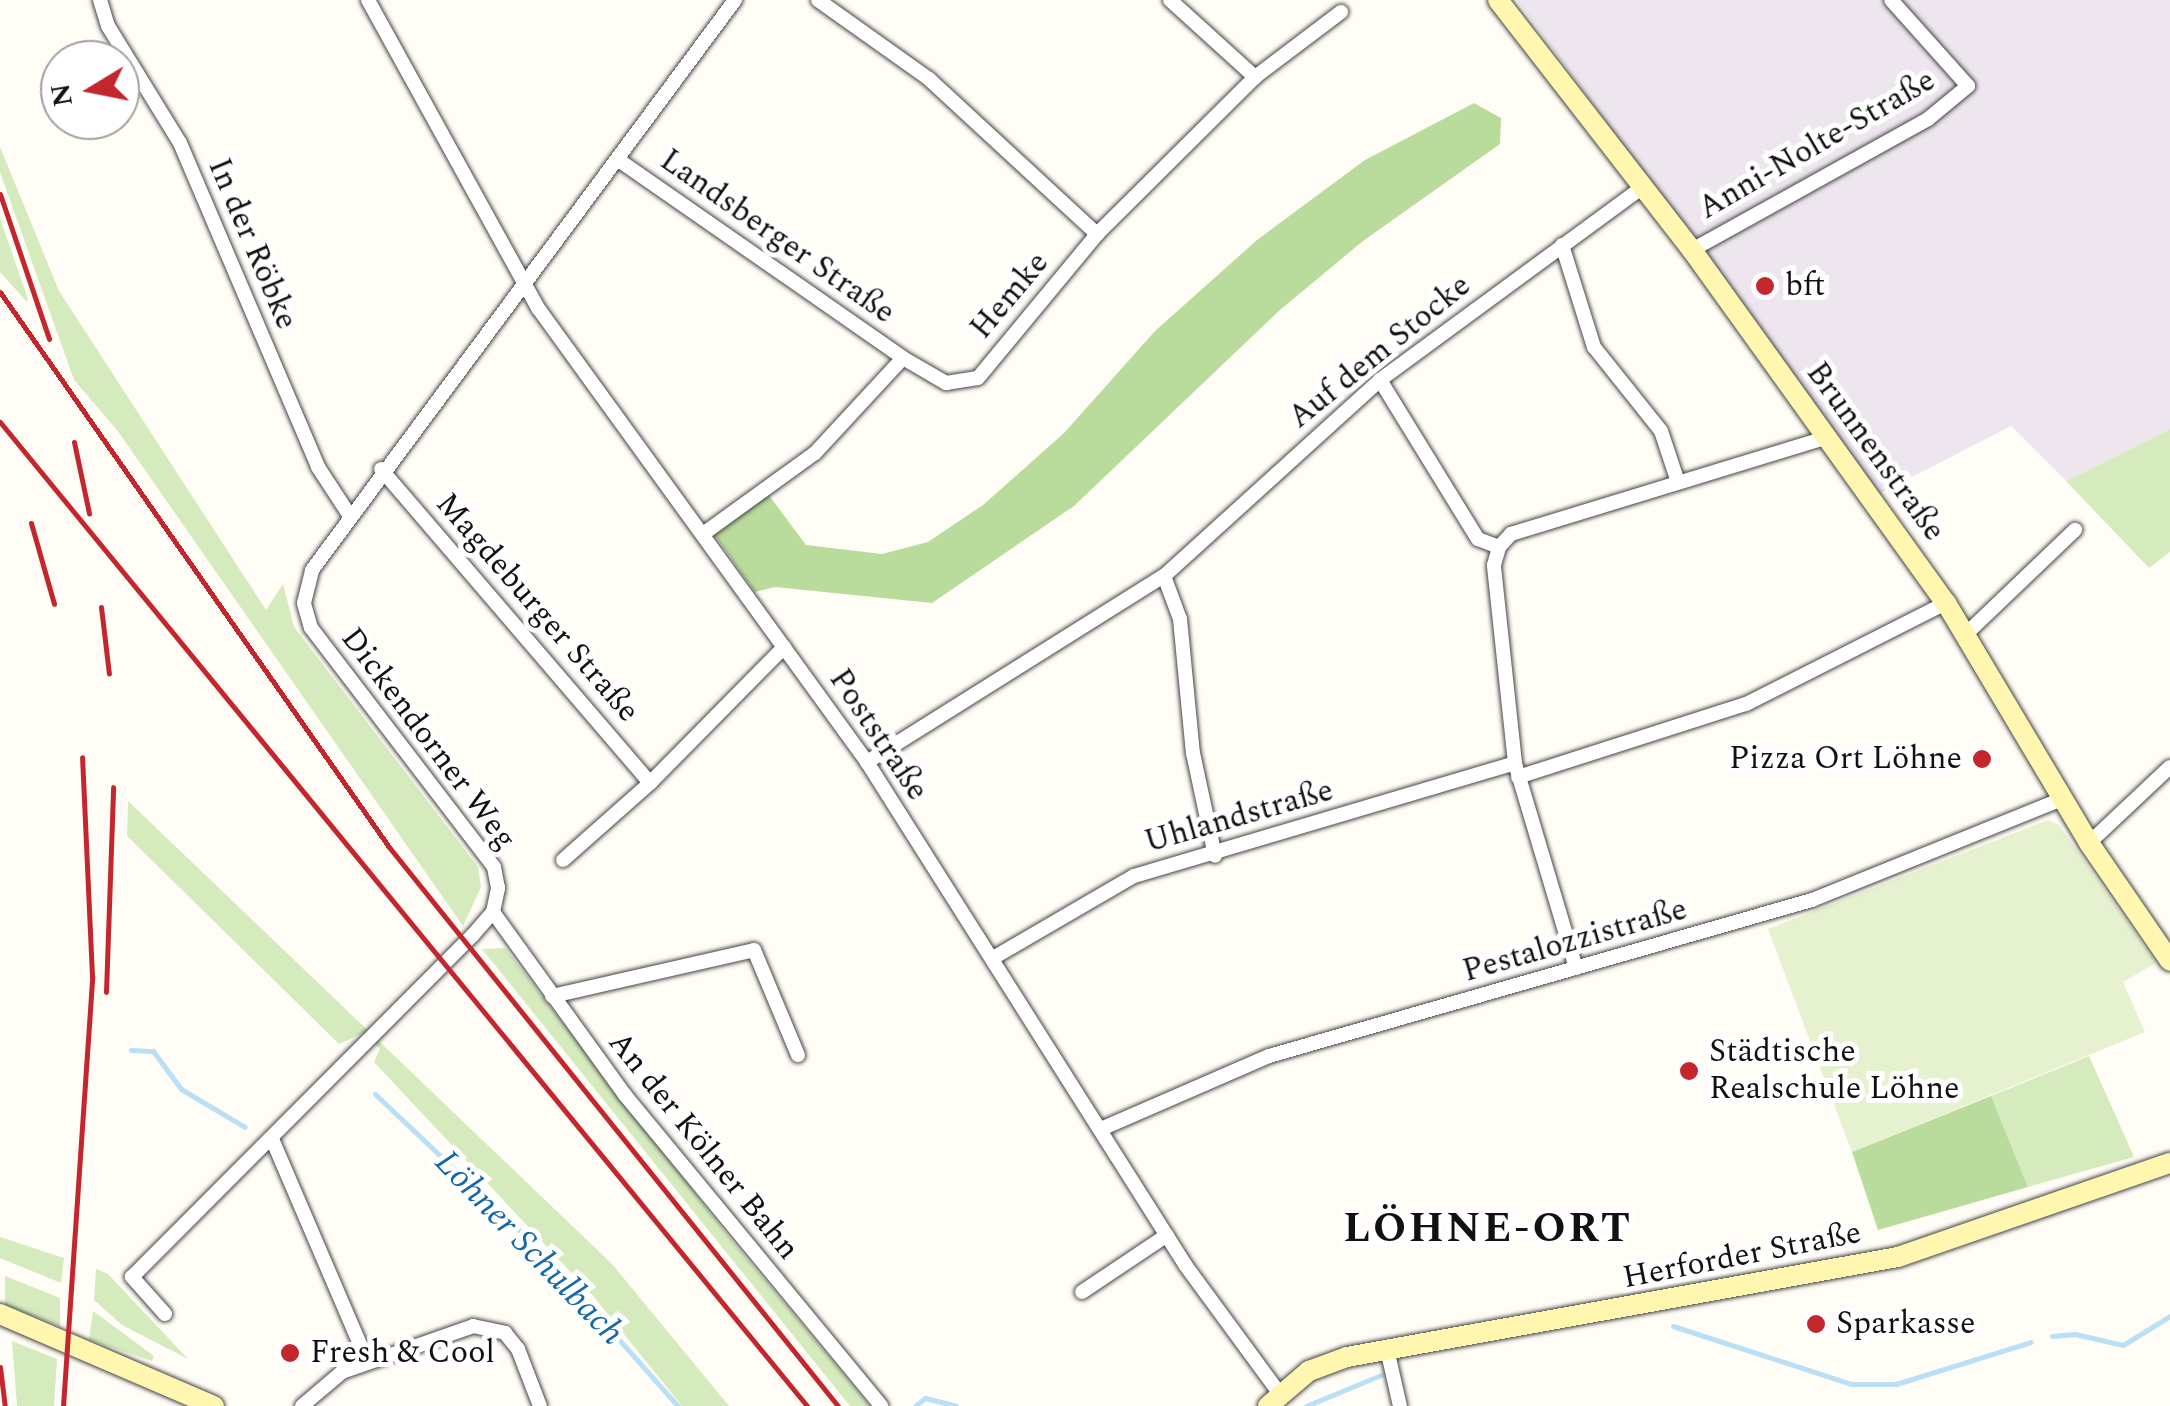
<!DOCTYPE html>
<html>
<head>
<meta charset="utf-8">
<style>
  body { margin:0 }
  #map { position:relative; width:2170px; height:1406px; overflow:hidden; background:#fffdf5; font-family:Spectral,serif }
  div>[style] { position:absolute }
  .industrial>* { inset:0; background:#eee6ef }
  .green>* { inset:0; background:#d5ebbd }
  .forest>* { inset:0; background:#b9dc9c }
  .pitch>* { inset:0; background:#e6f2cf }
  .stream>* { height:5px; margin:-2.5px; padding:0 2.5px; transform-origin:2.5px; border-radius:2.5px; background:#b9e0f7 }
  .roads { filter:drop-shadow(0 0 2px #444) drop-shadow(0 0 2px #444) }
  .street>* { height:14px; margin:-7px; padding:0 7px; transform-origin:7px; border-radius:7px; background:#fff }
  .secondary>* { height:20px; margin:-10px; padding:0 10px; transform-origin:10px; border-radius:10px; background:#fff6b0 }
  .rail>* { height:5px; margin:-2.5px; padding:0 2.5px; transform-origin:2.5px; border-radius:2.5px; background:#c4262e }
  .dots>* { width:28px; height:28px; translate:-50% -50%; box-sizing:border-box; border:5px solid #fff; border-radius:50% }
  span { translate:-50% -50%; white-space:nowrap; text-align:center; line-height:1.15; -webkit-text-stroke:10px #fff; paint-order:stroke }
  .street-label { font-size:32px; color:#111 }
  .poi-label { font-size:32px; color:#111 }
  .left { translate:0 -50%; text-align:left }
  .right { translate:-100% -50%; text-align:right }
  .water-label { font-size:35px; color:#1768a6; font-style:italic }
  .district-label { font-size:42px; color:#111; font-weight:700; letter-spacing:2.5px }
  .north { position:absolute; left:40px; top:40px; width:100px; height:100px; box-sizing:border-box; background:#fff; border:2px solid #a0a0a0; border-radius:50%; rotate:260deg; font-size:28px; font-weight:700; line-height:40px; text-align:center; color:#111 }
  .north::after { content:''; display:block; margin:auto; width:35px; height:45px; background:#c4262e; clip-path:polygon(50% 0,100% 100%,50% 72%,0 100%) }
</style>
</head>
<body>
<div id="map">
  <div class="industrial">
    <div style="clip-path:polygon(1517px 0,2170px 0,2170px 429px,2066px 481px,2011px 426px,1879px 494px)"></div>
  </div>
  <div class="green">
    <div style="clip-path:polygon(0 147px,59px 291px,266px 610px,283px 584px,294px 627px,478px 867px,481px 887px,463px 926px,117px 430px,74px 380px,0 172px)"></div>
    <div style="clip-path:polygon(0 218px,28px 299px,27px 302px,0 272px)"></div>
    <div style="clip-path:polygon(2170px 429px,2170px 552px,2149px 568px,2066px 481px)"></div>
    <div style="clip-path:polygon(128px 801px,612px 1264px,729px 1406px,682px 1406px,594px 1297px,374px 1062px,380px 1049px,363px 1033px,339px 1044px,127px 836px)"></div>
    <div style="clip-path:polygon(505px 948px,729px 1237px,870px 1406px,850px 1406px,482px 949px)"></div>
    <div style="clip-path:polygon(2089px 1056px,2134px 1157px,2028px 1187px,1991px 1096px)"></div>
    <div style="clip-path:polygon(0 1237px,64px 1258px,61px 1283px,0 1258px)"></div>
    <div style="clip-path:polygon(96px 1269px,108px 1274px,188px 1359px,122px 1325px,94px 1300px)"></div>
    <div style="clip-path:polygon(5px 1276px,60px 1298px,60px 1326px,5px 1305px)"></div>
    <div style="clip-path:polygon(93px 1311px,154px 1356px,152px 1361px,89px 1340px)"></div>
    <div style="clip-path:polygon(12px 1341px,57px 1359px,54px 1406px,17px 1406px)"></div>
  </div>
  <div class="forest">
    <div style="clip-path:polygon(1474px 103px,1501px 118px,1500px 144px,1363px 241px,1280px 310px,1074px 506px,932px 603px,775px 587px,755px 592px,713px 533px,768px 494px,806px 545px,882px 554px,928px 542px,983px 505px,1064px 433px,1155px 331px,1257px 240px,1365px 160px)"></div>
    <div style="clip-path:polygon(1991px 1096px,2028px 1187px,1878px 1230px,1852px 1152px)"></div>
  </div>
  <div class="pitch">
    <div style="clip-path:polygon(2048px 820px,2059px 825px,2156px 963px,2123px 982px,2145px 1032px,1852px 1152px,1768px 929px)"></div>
  </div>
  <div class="stream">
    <div style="left:131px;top:1050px;width:22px;rotate:3deg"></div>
    <div style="left:153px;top:1051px;width:47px;rotate:53.6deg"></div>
    <div style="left:181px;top:1089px;width:74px;rotate:30.7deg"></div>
    <div style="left:375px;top:1094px;width:224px;rotate:43.4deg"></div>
    <div style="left:538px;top:1248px;width:211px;rotate:48.5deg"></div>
    <div style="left:1673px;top:1326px;width:187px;rotate:18deg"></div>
    <div style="left:1851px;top:1384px;width:45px"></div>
    <div style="left:1896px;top:1384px;width:141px;rotate:-17.3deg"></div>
    <div style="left:2052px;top:1336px;width:23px;rotate:-5deg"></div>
    <div style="left:2075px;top:1334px;width:49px;rotate:12.9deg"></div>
    <div style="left:2123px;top:1345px;width:55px;rotate:-31.7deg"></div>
    <div style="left:915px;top:1406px;width:13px;rotate:-39deg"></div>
    <div style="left:925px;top:1398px;width:32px;rotate:14deg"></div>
    <div style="left:1306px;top:1406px;width:81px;rotate:-22.5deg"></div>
  </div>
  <div class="roads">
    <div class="street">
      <div style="left:100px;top:0;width:27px;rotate:73deg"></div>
      <div style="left:108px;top:26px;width:137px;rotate:58.4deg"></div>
      <div style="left:180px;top:143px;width:352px;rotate:66.9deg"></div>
      <div style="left:318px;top:467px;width:55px;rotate:56.9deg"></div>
      <div style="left:368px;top:0;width:352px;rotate:61.1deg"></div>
      <div style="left:538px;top:308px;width:561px;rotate:54.07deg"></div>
      <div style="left:867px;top:762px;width:596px;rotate:57.67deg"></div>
      <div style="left:1186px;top:1266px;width:159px;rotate:53.7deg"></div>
      <div style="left:818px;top:0;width:136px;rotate:35.4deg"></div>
      <div style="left:929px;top:79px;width:229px;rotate:42.7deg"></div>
      <div style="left:1170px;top:0;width:115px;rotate:42.2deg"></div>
      <div style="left:620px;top:161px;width:345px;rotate:34.8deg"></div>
      <div style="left:903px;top:358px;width:50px;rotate:30.2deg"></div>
      <div style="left:946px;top:383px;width:32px;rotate:-9deg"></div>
      <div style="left:978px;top:378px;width:187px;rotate:-50.4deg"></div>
      <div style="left:1097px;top:234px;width:223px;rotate:-44.8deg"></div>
      <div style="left:1255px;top:77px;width:108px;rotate:-37.1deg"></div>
      <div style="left:1562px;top:245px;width:107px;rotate:72.6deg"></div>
      <div style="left:1594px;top:347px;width:107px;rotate:51.4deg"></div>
      <div style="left:1661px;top:431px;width:54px;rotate:71.6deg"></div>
      <div style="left:1692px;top:250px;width:270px;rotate:-29deg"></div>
      <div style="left:1928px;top:119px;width:52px;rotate:-39.5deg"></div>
      <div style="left:1968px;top:86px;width:115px;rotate:-131.8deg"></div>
      <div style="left:1380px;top:380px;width:187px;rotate:58.4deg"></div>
      <div style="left:1478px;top:539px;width:22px;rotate:21deg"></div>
      <div style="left:381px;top:469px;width:413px;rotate:49.4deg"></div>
      <div style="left:703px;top:534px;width:138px;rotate:-35.9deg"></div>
      <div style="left:815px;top:453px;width:129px;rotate:-47.2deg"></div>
      <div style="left:1164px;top:576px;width:46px;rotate:69.6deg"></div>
      <div style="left:1180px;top:619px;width:135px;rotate:84.5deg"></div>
      <div style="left:1193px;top:753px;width:105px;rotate:77.9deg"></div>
      <div style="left:1966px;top:634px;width:151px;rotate:-43.7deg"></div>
      <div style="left:867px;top:762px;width:350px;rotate:-32.1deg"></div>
      <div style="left:1164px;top:576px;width:292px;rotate:-42.2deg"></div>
      <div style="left:1380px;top:380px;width:326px;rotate:-36.3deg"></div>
      <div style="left:1518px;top:777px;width:239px;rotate:-17.8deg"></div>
      <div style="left:1746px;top:704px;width:224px;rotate:-26.8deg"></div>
      <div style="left:2089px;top:843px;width:111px;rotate:-43.2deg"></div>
      <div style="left:563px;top:860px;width:116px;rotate:-41.5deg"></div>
      <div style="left:650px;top:783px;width:191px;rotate:-45.4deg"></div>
      <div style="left:493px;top:912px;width:226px;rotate:54.2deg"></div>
      <div style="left:625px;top:1095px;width:403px;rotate:50.5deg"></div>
      <div style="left:993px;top:958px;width:163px;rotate:-30.2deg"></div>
      <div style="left:1134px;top:876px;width:397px;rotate:-16.5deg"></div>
      <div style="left:1576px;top:968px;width:214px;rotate:-106.6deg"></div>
      <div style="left:1515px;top:763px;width:199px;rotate:-96.1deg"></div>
      <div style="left:1494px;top:565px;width:19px;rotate:-74deg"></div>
      <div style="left:1499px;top:547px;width:18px;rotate:-47deg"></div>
      <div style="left:1511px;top:534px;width:332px;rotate:-17deg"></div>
      <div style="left:552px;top:996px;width:207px;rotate:-12.8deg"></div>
      <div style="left:754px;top:950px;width:114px;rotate:67.3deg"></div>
      <div style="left:1101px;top:1129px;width:183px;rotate:-23.5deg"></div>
      <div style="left:1269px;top:1056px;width:565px;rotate:-16.03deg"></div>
      <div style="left:1812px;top:900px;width:270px;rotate:-22deg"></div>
      <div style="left:272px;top:1139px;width:241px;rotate:66.8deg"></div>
      <div style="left:1082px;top:1292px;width:102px;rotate:-33.8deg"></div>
      <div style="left:165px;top:1314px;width:50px;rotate:-131.7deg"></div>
      <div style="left:132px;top:1277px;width:482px;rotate:-45.1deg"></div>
      <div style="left:472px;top:936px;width:32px;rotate:-49deg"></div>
      <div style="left:493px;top:912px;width:25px;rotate:-78deg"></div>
      <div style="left:498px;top:888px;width:21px;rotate:-101deg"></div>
      <div style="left:494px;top:867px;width:301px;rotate:-127.4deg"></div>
      <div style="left:311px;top:628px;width:26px;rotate:-106deg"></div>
      <div style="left:304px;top:603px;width:34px;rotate:-76deg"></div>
      <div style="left:312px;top:570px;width:710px;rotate:-53.42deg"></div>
      <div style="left:1387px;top:1349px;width:58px;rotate:77.2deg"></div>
      <div style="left:302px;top:1406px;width:52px;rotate:-40.4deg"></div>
      <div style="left:342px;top:1372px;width:139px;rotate:-19.3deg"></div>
      <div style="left:473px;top:1326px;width:33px;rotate:12deg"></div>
      <div style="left:505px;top:1333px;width:21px;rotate:51deg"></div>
      <div style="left:518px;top:1349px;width:61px;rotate:68.9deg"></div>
    </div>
    <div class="secondary">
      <div style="left:1498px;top:0;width:316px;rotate:52.2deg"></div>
      <div style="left:1692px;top:250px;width:435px;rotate:54.3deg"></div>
      <div style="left:1946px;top:603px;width:279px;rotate:59.2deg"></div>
      <div style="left:2089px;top:843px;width:143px;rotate:55.5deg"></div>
      <div style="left:0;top:1314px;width:233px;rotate:23.3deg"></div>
      <div style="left:1268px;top:1406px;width:54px;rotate:-40.5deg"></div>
      <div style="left:1309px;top:1371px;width:40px;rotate:-20.2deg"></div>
      <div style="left:1347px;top:1357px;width:560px;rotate:-10.29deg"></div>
      <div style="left:1898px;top:1257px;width:288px;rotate:-19.1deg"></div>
    </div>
  </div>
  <div class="rail">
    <div style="left:0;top:194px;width:153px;rotate:71.3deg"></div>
    <div style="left:0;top:292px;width:678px;rotate:54.97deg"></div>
    <div style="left:389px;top:847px;width:717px;rotate:51.23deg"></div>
    <div style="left:0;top:422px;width:1273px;rotate:50.64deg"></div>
    <div style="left:74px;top:442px;width:73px;rotate:78.1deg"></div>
    <div style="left:31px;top:523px;width:84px;rotate:74.1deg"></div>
    <div style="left:101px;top:607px;width:67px;rotate:83.2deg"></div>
    <div style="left:106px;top:992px;width:205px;rotate:-88deg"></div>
    <div style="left:0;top:1367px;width:39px;rotate:83deg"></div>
    <div style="left:63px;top:1406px;width:431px;rotate:-86.1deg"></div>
    <div style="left:92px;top:976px;width:219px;rotate:-92.6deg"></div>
  </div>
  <div class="dots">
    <div style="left:1765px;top:286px;background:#c4262e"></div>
    <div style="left:1982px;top:759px;background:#c4262e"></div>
    <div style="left:1689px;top:1071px;background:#c4262e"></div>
    <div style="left:1816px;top:1324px;background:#c4262e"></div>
    <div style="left:290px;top:1353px;background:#c4262e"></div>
  </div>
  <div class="street-label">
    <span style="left:1817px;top:145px;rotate:-30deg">Anni-Nolte-Straße</span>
    <span style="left:777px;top:237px;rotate:35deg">Landsberger Straße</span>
    <span style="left:252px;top:244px;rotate:67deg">In der Röbke</span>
    <span style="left:1010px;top:296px;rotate:-50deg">Hemke</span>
    <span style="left:1380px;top:352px;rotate:-39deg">Auf dem Stocke</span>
    <span style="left:1875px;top:452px;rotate:54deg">Brunnenstraße</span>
    <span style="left:537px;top:608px;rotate:49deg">Magdeburger Straße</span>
    <span style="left:878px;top:735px;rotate:56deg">Poststraße</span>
    <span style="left:428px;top:739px;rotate:53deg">Dickendorner Weg</span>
    <span style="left:1239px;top:817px;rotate:-16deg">Uhlandstraße</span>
    <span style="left:1575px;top:941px;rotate:-16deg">Pestalozzistraße</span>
    <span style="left:703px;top:1146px;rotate:51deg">An der Kölner Bahn</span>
    <span style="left:1742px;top:1256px;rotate:-11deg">Herforder Straße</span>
  </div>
  <div class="poi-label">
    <span class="left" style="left:1785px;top:286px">bft</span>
    <span class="right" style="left:1962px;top:759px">Pizza Ort Löhne</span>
    <span class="left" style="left:1709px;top:1071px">Städtische<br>Realschule Löhne</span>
    <span class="left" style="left:1836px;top:1324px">Sparkasse</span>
    <span class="left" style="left:310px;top:1353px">Fresh &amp; Cool</span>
  </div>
  <div class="water-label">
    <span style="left:529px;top:1248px;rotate:46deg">Löhner Schulbach</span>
  </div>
  <div class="district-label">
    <span style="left:1488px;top:1229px">LÖHNE-ORT</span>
  </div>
  <div class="north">N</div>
</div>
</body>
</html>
